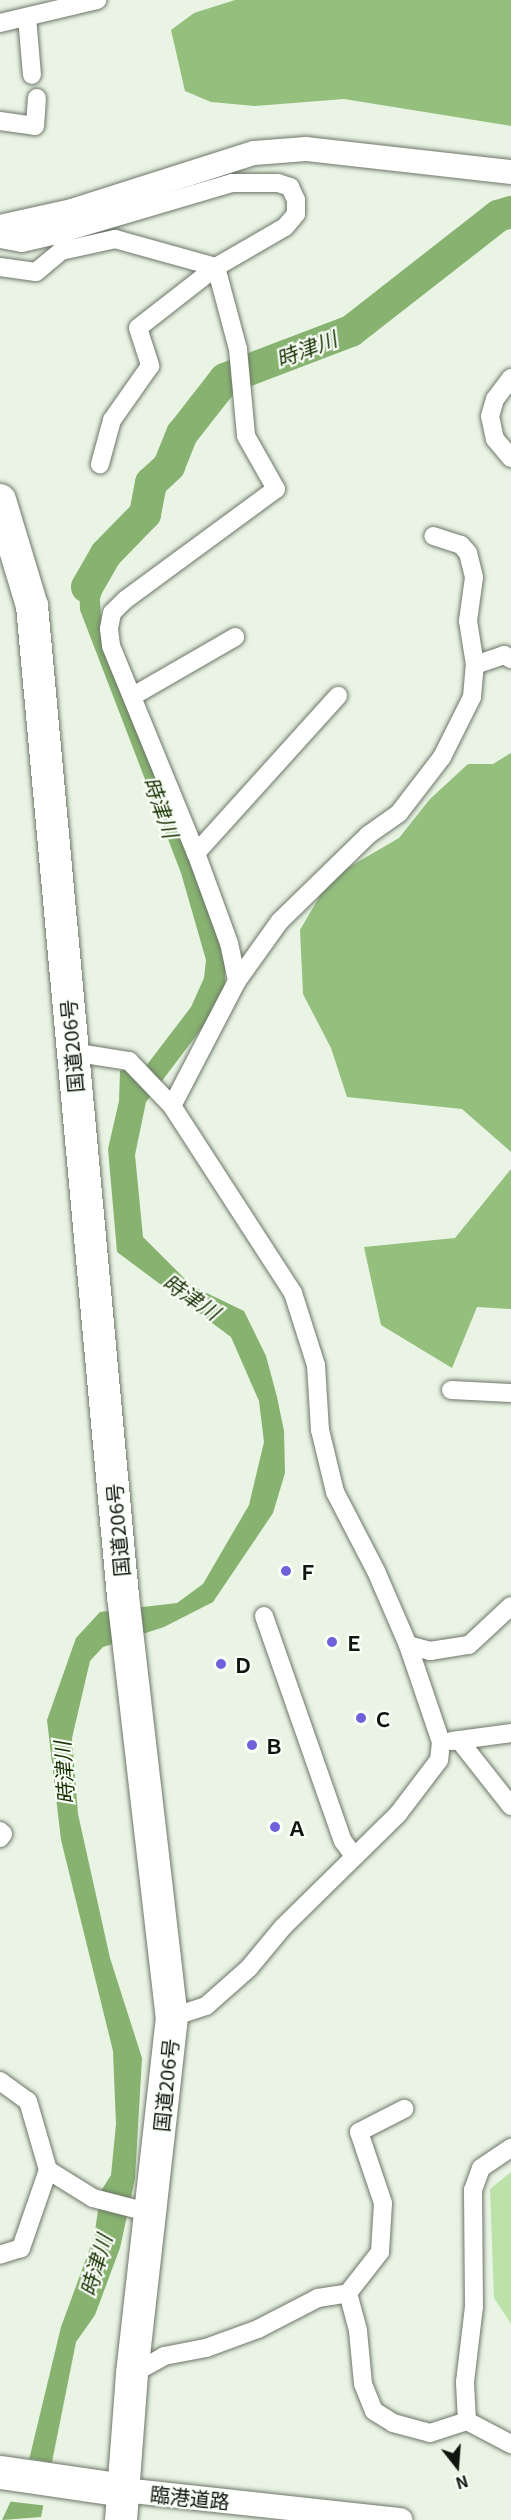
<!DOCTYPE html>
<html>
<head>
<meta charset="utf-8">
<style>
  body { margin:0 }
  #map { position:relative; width:511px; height:2520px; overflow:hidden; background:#e9f4e4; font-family:Georgia,"Noto Sans JP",serif }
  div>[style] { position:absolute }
  .green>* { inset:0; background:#bde2a9 }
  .forest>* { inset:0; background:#94bf7d }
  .water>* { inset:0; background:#87b270 }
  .pier>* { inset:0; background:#e9f4e4 }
  .river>* { height:32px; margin:-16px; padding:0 16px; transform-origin:16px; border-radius:16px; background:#87b270 }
  .roads { filter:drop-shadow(0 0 2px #6d7668) drop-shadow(0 0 2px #6d7668) }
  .minor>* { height:18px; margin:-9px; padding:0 9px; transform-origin:9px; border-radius:9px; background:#fff }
  .tertiary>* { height:24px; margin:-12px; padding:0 12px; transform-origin:12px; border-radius:12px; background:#fff }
  .trunk>* { height:32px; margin:-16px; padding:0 16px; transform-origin:16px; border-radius:16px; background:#fff }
  .motorway>* { height:33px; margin:-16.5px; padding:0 16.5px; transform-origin:16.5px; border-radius:16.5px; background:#fff }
  .dots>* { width:16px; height:16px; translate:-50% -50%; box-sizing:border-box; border:3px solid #fafff8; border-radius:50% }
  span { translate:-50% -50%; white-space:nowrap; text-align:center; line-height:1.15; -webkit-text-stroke:4.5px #fafff8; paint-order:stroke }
  .street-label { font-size:20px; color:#111510 }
  .poi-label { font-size:20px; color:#111510; font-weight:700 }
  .left { translate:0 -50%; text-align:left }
  .water-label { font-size:21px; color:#173202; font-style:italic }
  .north { position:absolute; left:427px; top:2436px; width:60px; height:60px; -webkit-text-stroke:4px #fafff8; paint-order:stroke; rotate:163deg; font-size:16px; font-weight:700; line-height:24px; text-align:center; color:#111510 }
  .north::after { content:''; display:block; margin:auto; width:21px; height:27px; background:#111510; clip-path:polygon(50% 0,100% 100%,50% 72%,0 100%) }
</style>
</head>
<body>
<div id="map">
  <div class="green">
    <div style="clip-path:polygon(511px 2172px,511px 2324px,494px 2298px,490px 2189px)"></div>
  </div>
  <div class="forest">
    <div style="clip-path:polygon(235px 0,511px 0,511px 126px,344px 99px,255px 106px,211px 102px,185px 91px,171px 30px,194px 13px)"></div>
    <div style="clip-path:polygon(511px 753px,511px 1152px,462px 1109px,347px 1097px,331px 1048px,303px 994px,300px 930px,321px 894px,344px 870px,399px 838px,430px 799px,468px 764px,493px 764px)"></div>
    <div style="clip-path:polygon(511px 1169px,511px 1309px,477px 1307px,452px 1368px,381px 1325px,364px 1247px,455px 1238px)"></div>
  </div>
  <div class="water">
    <div style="clip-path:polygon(106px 549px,113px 555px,100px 599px,102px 636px,194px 869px,225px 960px,225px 986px,218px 1007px,146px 1102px,135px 1155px,143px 1237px,192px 1286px,244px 1311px,266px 1356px,277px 1397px,284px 1431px,285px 1473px,273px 1513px,213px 1602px,164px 1627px,103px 1647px,90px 1661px,72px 1738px,78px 1814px,110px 1958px,142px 2058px,135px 2179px,120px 2248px,95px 2315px,76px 2342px,41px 2517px,2px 2520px,28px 2464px,61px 2327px,94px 2237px,101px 2191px,111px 2175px,116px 2124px,113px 2051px,61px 1840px,47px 1720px,76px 1638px,100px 1612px,177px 1603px,203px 1584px,249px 1505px,264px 1442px,259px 1401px,231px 1337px,117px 1252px,108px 1149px,119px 1101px,120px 1071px,146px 1066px,191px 1007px,204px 978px,206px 960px,181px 873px,80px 610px,79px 574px)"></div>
  </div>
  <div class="pier">
    <div style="clip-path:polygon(26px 2458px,56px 2463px,48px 2506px,6px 2501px)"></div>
  </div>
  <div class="river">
    <div style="left:87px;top:587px;width:38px;rotate:-60deg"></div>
    <div style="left:106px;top:554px;width:56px;rotate:-45.7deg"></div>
    <div style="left:145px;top:514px;width:32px;rotate:-79deg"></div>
    <div style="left:151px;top:483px;width:25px;rotate:-43deg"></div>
    <div style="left:169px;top:466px;width:35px;rotate:-68deg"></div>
    <div style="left:182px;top:434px;width:70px;rotate:-52deg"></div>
    <div style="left:225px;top:379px;width:135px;rotate:-20.9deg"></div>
    <div style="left:351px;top:331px;width:187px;rotate:-38deg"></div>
    <div style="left:498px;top:216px;width:14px;rotate:-17deg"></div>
  </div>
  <div class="roads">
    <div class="minor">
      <div style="left:27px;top:17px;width:58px;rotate:85.1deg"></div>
      <div style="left:0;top:23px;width:100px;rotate:-13.3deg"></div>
      <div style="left:0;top:121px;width:35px;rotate:8deg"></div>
      <div style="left:35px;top:126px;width:28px;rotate:-86deg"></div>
      <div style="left:0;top:239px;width:22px;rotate:10deg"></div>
      <div style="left:22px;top:243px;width:31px;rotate:-13deg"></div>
      <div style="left:52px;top:236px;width:188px;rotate:-16.4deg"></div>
      <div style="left:232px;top:183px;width:46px"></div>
      <div style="left:278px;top:183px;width:13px;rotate:18deg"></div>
      <div style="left:290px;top:187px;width:14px;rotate:65deg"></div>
      <div style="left:296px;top:200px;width:14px;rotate:90deg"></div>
      <div style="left:296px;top:214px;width:17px;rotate:130deg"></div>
      <div style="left:285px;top:227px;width:80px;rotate:149.9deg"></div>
      <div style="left:216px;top:267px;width:99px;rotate:142deg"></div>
      <div style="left:138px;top:328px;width:40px;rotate:72deg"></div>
      <div style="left:150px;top:366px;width:66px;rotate:125.1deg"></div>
      <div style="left:112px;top:420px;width:46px;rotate:105.3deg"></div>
      <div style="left:0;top:267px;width:36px;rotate:8deg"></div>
      <div style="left:36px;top:272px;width:33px;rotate:-40deg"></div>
      <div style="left:61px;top:251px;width:55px;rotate:-12.5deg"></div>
      <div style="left:115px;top:239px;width:105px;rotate:15.5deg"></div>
      <div style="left:216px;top:267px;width:85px;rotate:75deg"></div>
      <div style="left:238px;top:349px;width:87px;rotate:84.7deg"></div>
      <div style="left:246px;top:436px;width:61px;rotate:60.5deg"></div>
      <div style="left:276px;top:489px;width:187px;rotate:143.7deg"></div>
      <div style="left:125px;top:600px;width:18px;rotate:135deg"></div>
      <div style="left:112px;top:613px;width:16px;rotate:101deg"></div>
      <div style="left:109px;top:629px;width:17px;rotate:83deg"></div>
      <div style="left:111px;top:646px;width:224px;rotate:67.7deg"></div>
      <div style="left:196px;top:853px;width:96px;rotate:69.9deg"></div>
      <div style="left:229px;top:943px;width:39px;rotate:78deg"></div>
      <div style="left:511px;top:378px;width:26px;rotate:127deg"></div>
      <div style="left:495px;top:399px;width:18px;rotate:106deg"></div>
      <div style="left:490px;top:416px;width:24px;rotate:78deg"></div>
      <div style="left:495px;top:439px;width:25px;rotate:50deg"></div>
      <div style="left:475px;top:665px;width:31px;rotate:-19deg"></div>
      <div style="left:504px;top:655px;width:8px;rotate:30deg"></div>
      <div style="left:133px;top:696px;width:118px;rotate:-30deg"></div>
      <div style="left:196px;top:853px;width:212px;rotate:-47.9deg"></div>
      <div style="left:72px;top:1052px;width:58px;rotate:9deg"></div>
      <div style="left:129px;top:1061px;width:62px;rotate:46.3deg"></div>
      <div style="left:172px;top:1106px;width:223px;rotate:57.1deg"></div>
      <div style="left:293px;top:1293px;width:76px;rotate:72.3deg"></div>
      <div style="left:316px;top:1365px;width:65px;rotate:86.5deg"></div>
      <div style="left:320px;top:1430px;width:64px;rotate:76.4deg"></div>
      <div style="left:335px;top:1492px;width:89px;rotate:62.6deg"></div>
      <div style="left:376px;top:1571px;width:81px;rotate:66.6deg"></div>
      <div style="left:408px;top:1645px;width:102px;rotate:71.2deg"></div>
      <div style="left:441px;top:1742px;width:18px;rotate:96deg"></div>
      <div style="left:439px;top:1760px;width:68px;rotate:127.2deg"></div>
      <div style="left:398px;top:1814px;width:161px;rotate:135.5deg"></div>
      <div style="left:283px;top:1927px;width:53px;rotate:129.7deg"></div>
      <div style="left:249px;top:1968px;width:57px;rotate:138.5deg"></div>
      <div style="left:206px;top:2006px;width:36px;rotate:162deg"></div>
      <div style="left:172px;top:1106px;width:141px;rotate:-62.5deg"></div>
      <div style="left:237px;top:981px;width:74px;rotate:-54.4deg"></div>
      <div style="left:280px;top:921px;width:123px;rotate:-44.3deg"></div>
      <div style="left:368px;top:835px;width:38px;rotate:-35deg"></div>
      <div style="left:399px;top:813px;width:71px;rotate:-52.5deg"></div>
      <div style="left:442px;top:757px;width:67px;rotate:-63.4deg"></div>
      <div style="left:472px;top:697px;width:32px;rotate:-85deg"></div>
      <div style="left:475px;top:665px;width:45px;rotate:-99deg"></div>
      <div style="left:468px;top:621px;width:44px;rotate:-82.2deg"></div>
      <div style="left:474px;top:577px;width:25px;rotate:-104deg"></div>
      <div style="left:468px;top:553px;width:11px;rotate:-131deg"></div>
      <div style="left:461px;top:545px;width:29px;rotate:-162deg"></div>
      <div style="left:451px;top:1390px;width:60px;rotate:2.9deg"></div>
      <div style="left:264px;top:1616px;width:238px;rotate:70.7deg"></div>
      <div style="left:343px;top:1841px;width:17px;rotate:54deg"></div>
      <div style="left:408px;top:1645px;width:23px;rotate:15deg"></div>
      <div style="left:430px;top:1651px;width:39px;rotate:-9deg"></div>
      <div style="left:469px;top:1645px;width:57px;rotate:-42.9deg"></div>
      <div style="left:459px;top:1740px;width:84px;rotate:51.8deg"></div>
      <div style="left:452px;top:1741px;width:60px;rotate:-7.7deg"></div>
      <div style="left:0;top:1831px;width:4px;rotate:45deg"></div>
      <div style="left:3px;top:1834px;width:5px;rotate:127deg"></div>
      <div style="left:0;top:2081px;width:34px;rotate:36deg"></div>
      <div style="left:28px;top:2101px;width:72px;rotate:73.8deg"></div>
      <div style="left:48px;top:2170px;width:83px;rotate:109.1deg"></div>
      <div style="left:21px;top:2248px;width:22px;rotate:162deg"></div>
      <div style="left:48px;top:2170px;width:53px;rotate:31.9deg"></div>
      <div style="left:93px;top:2198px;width:60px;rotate:14.5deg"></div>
      <div style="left:348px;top:2293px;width:52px;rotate:-52deg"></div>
      <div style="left:380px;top:2252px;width:49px;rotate:-86.5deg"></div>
      <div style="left:383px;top:2203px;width:75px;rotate:-108.7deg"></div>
      <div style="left:359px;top:2132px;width:51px;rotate:-27.1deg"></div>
      <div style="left:132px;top:2374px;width:37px;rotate:-29deg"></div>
      <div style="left:164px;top:2356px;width:43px;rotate:-10.8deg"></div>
      <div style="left:206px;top:2348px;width:55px;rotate:-20.1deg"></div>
      <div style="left:258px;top:2329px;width:68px;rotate:-27.3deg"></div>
      <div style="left:318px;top:2298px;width:30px;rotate:-9deg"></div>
      <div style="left:348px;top:2293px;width:39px;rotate:75deg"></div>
      <div style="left:358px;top:2331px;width:53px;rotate:84.6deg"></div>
      <div style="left:363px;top:2384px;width:29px;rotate:68deg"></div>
      <div style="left:374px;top:2411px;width:22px;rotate:32deg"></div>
      <div style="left:393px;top:2423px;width:38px;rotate:15deg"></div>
      <div style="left:430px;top:2433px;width:39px;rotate:-18deg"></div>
      <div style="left:467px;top:2421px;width:50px;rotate:27.6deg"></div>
      <div style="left:467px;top:2421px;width:39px;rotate:-93deg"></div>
      <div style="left:465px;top:2382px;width:77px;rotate:-83.2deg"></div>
      <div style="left:474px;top:2306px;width:116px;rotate:-90.5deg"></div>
      <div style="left:473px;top:2190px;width:23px;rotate:-70deg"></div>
      <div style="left:481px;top:2168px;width:36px;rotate:-34deg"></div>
    </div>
    <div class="tertiary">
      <div style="left:0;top:227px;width:74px;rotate:-12.5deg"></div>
      <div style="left:72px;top:211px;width:191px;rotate:-17.7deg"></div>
      <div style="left:254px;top:153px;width:52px;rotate:-4.4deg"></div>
      <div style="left:306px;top:149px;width:206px;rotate:6.4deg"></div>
      <div style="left:124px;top:2490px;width:278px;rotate:6.2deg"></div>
    </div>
    <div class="trunk">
      <div style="left:0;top:500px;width:111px;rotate:73.2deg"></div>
      <div style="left:32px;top:606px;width:994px;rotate:84.75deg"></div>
      <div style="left:123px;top:1596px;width:424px;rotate:83.4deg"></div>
      <div style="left:172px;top:2017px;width:359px;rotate:96.4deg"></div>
      <div style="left:132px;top:2374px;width:146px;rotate:94.3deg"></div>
    </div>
    <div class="motorway">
      <div style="left:0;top:2472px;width:125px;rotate:8.3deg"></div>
    </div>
  </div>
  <div class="dots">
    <div style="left:286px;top:1571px;background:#7061db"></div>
    <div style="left:332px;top:1642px;background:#7061db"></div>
    <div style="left:221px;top:1664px;background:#7061db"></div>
    <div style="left:361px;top:1718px;background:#7061db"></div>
    <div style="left:252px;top:1745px;background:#7061db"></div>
    <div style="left:275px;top:1827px;background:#7061db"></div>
  </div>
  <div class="street-label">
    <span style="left:71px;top:1046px;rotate:-95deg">国道206号</span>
    <span style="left:117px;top:1530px;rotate:-95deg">国道206号</span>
    <span style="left:165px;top:2085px;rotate:-84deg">国道206号</span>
    <span style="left:190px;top:2497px;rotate:6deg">臨港道路</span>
  </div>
  <div class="poi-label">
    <span class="left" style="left:298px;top:1571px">Ｆ</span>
    <span class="left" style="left:344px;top:1642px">Ｅ</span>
    <span class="left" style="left:233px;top:1664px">Ｄ</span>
    <span class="left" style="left:373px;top:1718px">Ｃ</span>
    <span class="left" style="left:264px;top:1745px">Ｂ</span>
    <span class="left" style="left:287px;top:1827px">Ａ</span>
  </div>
  <div class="water-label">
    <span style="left:306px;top:348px;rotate:-21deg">時津川</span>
    <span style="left:162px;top:807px;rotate:70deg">時津川</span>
    <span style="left:192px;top:1296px;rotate:34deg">時津川</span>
    <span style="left:63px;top:1773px;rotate:-94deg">時津川</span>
    <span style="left:95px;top:2265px;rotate:-74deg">時津川</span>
  </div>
  <div class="north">N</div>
</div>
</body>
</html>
